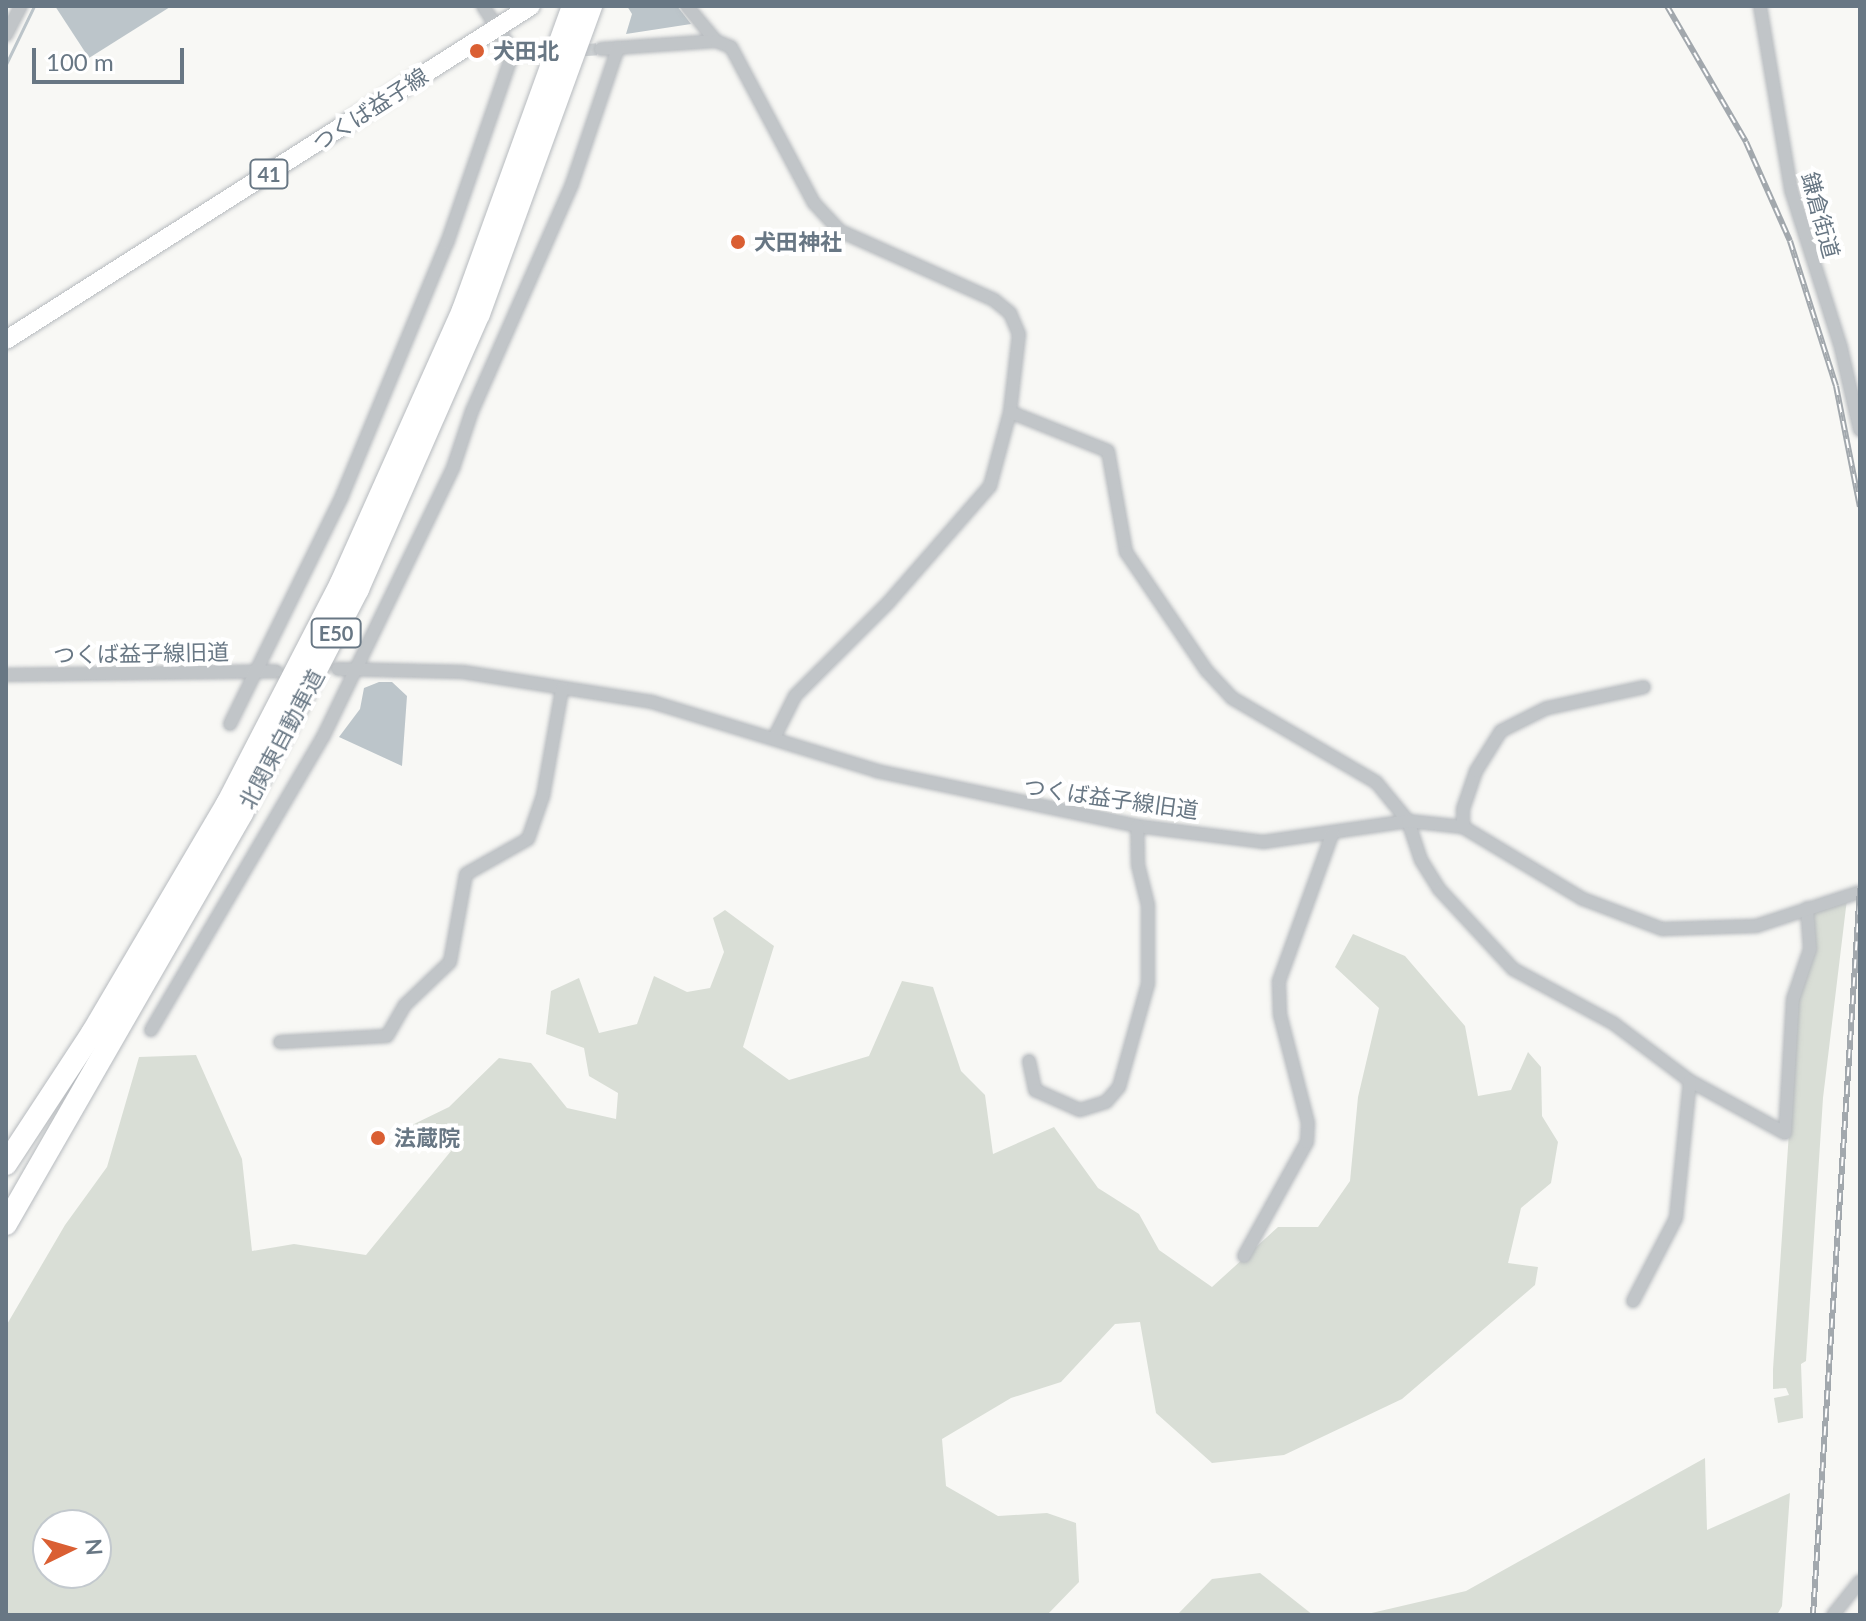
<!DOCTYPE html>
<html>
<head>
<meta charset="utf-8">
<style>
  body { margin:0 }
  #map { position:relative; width:1866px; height:1621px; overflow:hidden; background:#f8f8f5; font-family:Lato,"Noto Sans JP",sans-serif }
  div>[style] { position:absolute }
  .green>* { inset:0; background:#d9ded6 }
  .water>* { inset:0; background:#bcc5ca }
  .stream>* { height:3px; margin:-1.5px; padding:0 1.5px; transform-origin:1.5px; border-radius:1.5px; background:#bcc5ca }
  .minor-tunnel>* { height:12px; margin-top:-6px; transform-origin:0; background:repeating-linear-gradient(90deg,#cdd1d3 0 12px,transparent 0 18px) }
  .roads { filter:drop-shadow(0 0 2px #b6babe) drop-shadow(0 0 2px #b6babe) }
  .minor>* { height:12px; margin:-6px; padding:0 6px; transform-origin:6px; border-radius:6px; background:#c1c5c8 }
  .primary>* { height:18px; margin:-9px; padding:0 9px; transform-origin:9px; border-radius:9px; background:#fff }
  .motorway>* { height:22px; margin:-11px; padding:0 11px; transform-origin:11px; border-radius:11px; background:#fff }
  .rail>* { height:6px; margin-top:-3px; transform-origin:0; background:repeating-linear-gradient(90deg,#fff 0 9px,#a2a8ad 0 18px); box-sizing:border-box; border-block:2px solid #a2a8ad }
  .dots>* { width:22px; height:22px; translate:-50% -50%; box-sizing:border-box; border:4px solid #fff; border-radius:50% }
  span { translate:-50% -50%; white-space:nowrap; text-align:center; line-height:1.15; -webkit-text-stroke:8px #fff; paint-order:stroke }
  .shield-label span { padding:2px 6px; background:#fff; border:2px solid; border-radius:6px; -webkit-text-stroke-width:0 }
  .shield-label { font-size:20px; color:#687784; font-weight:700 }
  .poi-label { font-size:22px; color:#687784; font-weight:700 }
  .left { translate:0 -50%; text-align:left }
  .street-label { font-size:22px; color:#687784 }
  .frame { position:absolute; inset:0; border:8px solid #687784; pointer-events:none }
  .north { position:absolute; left:32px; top:1509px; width:80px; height:80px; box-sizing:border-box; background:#fff; border:2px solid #c3c9ce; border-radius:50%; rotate:85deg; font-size:22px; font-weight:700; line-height:32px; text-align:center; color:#687784 }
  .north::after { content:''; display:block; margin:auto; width:28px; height:36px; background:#da5f33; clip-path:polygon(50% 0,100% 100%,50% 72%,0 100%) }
  .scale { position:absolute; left:32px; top:48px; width:152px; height:36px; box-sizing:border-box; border:4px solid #687784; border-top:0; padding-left:10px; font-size:24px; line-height:28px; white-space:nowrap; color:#687784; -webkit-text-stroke:6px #fff; paint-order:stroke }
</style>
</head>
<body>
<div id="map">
  <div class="green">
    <div style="clip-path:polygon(1847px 899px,1823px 1098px,1806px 1361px,1801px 1364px,1803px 1418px,1778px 1423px,1774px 1398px,1789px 1395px,1786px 1388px,1773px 1389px,1773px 1369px,1798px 999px,1813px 913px)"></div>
    <div style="clip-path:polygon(evenodd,725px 910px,774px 946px,743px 1047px,789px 1080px,869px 1056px,902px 981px,933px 987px,961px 1071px,985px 1095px,993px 1154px,1054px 1127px,1098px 1188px,1139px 1214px,1159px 1250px,1212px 1287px,1278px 1227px,1318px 1227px,1350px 1181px,1358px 1097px,1379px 1008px,1335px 967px,1353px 934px,1405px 956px,1465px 1026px,1478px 1096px,1511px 1090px,1528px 1052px,1541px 1067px,1542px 1116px,1558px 1142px,1551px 1183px,1521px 1208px,1508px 1263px,1538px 1267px,1535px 1285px,1402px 1399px,1284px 1455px,1212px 1463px,1156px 1413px,1140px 1322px,1115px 1324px,1061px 1382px,1011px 1398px,942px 1439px,946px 1486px,998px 1516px,1047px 1513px,1076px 1523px,1079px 1582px,1047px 1615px,6px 1615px,6px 1326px,65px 1225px,107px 1167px,139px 1057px,196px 1055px,242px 1159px,252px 1251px,294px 1244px,366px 1255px,451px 1151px,412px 1125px,449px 1107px,499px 1058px,531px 1063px,567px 1108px,616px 1119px,618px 1093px,589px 1076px,584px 1048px,546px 1034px,551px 991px,579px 978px,599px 1033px,637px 1024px,654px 976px,687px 992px,710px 988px,724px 952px,713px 918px,725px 910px,48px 1525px,96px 1525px,96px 1573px,48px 1573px,48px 1525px)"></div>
    <div style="clip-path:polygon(1705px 1458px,1707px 1530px,1790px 1493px,1782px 1606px,1777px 1615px,1363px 1615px,1466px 1591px)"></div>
    <div style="clip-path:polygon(1260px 1573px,1313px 1615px,1177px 1615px,1212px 1579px)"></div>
  </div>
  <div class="water">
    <div style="clip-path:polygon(55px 6px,169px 6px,170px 7px,89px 58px)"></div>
    <div style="clip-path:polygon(627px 6px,677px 6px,691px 24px,626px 34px,632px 14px)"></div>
    <div style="clip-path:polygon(379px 682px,392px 682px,407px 696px,402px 766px,339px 737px,360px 709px,364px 688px)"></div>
  </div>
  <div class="stream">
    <div style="left:6px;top:64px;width:64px;rotate:-64.2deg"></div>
  </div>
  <div class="minor-tunnel">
    <div style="left:531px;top:54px;width:70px;rotate:-4.1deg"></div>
  </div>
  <div class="roads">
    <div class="minor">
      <div style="left:483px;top:6px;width:55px;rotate:56.9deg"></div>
      <div style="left:513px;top:52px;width:18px;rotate:6deg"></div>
      <div style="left:687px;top:6px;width:45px;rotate:50.4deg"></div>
      <div style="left:1760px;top:6px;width:187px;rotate:80.4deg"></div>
      <div style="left:1791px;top:190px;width:166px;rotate:72.4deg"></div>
      <div style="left:1841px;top:348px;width:84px;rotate:77deg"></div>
      <div style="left:6px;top:35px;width:33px;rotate:-63deg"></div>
      <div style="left:601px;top:49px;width:115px;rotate:-4deg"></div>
      <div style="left:716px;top:41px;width:16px;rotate:22deg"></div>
      <div style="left:731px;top:47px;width:177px;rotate:62deg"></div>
      <div style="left:814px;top:203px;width:38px;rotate:47deg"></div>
      <div style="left:840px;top:231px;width:169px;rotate:24.1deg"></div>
      <div style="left:994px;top:300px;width:21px;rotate:39deg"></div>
      <div style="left:1010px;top:313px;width:23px;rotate:67deg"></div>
      <div style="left:1019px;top:334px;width:79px;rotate:96.6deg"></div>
      <div style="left:1010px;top:412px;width:77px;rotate:105.1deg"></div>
      <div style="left:990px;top:486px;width:155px;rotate:131.1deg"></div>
      <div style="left:888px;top:603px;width:132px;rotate:135deg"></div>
      <div style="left:795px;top:696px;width:47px;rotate:116.6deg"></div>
      <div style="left:1010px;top:412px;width:105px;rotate:21.7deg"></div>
      <div style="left:1108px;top:451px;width:103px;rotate:79.9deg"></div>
      <div style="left:1126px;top:552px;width:144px;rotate:55.8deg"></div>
      <div style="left:1207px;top:671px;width:37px;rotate:47deg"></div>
      <div style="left:1232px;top:698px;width:167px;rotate:30.3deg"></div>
      <div style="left:1376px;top:782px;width:50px;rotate:50.6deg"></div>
      <div style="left:1408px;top:821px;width:41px;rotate:71.6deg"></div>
      <div style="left:1421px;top:860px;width:34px;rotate:58deg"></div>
      <div style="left:1439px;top:889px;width:109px;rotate:47.2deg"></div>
      <div style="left:1513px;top:969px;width:114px;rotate:28.4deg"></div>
      <div style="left:1613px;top:1023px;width:96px;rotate:37deg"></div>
      <div style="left:1690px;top:1081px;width:108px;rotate:28.7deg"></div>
      <div style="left:1785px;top:1133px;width:134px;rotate:-86.6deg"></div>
      <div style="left:1793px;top:999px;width:53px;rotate:-71.2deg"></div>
      <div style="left:1810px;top:949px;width:41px;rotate:-94.2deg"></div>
      <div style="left:338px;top:669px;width:125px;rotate:1.4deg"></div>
      <div style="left:463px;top:672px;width:191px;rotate:9deg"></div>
      <div style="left:652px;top:702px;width:235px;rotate:17deg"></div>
      <div style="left:877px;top:771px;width:266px;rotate:11.9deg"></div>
      <div style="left:1137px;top:826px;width:127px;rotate:7.2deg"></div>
      <div style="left:1263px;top:842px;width:147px;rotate:-8.2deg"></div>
      <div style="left:1408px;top:821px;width:55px;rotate:6.2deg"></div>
      <div style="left:1463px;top:827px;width:140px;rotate:31deg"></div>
      <div style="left:1583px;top:899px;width:85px;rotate:20.8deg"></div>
      <div style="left:1662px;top:929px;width:94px;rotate:-1.8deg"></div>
      <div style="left:1756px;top:926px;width:109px;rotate:-18.1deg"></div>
      <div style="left:6px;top:675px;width:270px;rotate:-0.8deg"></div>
      <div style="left:230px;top:724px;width:254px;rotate:-63.8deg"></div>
      <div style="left:342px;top:496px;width:274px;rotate:-67.5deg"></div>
      <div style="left:447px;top:243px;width:202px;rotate:-70.9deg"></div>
      <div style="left:1463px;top:827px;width:18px;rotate:-90deg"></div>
      <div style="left:1463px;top:809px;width:40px;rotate:-71.1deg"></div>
      <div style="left:1476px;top:771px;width:47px;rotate:-58deg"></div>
      <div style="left:1501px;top:731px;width:51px;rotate:-26.6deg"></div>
      <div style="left:1547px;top:708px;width:99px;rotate:-12.2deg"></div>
      <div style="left:151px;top:1030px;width:340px;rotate:-59.6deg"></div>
      <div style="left:323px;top:737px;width:299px;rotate:-64.2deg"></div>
      <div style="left:453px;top:468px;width:60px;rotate:-71.6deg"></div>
      <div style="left:472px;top:411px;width:248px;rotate:-66.2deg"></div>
      <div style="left:572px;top:184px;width:144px;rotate:-71.3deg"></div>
      <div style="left:280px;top:1042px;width:107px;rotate:-3.2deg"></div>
      <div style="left:387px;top:1036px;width:36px;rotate:-60deg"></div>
      <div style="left:405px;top:1005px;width:62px;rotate:-43.7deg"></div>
      <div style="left:450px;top:962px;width:89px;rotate:-79.7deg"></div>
      <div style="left:466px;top:874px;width:71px;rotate:-29.4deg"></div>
      <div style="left:528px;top:839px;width:46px;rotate:-70.8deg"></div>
      <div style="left:543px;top:796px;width:109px;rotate:-79.9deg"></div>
      <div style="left:1029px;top:1061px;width:30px;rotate:78deg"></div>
      <div style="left:1035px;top:1090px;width:49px;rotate:24deg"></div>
      <div style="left:1080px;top:1110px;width:27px;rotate:-17deg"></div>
      <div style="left:1106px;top:1102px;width:20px;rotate:-49deg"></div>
      <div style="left:1119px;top:1087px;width:107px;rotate:-74.3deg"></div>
      <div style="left:1148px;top:984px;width:79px;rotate:-90deg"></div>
      <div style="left:1148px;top:905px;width:41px;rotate:-104deg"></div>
      <div style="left:1138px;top:865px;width:39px;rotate:-91deg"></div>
      <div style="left:1244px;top:1256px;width:130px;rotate:-61.1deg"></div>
      <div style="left:1307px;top:1142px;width:19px;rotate:-87deg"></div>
      <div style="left:1308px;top:1123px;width:112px;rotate:-104.5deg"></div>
      <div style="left:1280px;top:1015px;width:34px;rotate:-92deg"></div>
      <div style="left:1279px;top:981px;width:158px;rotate:-70.1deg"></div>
      <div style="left:1633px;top:1301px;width:93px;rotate:-62.6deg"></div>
      <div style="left:1676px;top:1218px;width:138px;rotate:-84.2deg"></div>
      <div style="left:1833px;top:1615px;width:43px;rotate:-51.5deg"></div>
    </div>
    <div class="primary">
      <div style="left:6px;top:340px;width:622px;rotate:-32.46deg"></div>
    </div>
    <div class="motorway">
      <div style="left:6px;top:1164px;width:157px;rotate:-56.7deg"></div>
      <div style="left:92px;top:1033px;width:266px;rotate:-59.5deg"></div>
      <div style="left:227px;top:804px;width:249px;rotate:-62.7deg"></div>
      <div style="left:341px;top:583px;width:299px;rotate:-65.9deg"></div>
      <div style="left:463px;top:310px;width:323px;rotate:-70.1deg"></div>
      <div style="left:6px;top:1224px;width:474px;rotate:-60.1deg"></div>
      <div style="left:242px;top:813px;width:252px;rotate:-62.6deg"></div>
      <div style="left:358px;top:589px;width:300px;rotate:-66.3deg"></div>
      <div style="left:479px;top:314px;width:328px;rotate:-70deg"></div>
    </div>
  </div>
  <div class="rail">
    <div style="left:1667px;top:6px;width:157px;rotate:59.8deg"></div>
    <div style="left:1746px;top:142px;width:108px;rotate:66deg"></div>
    <div style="left:1790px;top:241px;width:152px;rotate:72.4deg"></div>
    <div style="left:1836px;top:386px;width:123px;rotate:78.8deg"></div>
    <div style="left:1813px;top:1615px;width:728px;rotate:-86.3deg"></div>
  </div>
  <div class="dots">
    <div style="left:477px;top:51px;background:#da5f33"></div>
    <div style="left:738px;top:242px;background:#da5f33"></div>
    <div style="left:378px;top:1138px;background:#da5f33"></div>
  </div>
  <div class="shield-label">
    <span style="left:269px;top:174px">41</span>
    <span style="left:336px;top:633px">E50</span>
  </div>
  <div class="poi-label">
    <span class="left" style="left:493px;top:51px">犬田北</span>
    <span class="left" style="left:754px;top:242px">犬田神社</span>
    <span class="left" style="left:394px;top:1138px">法蔵院</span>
  </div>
  <div class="street-label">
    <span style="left:370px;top:109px;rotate:-33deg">つくば益子線</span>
    <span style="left:1821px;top:215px;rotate:75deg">鎌倉街道</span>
    <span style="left:141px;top:653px;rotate:-1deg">つくば益子線旧道</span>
    <span style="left:281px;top:739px;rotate:-62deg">北関東自動車道</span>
    <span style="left:1111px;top:798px;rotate:8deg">つくば益子線旧道</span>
  </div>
  <div class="frame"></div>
  <div class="north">N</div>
  <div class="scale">100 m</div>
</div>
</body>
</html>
